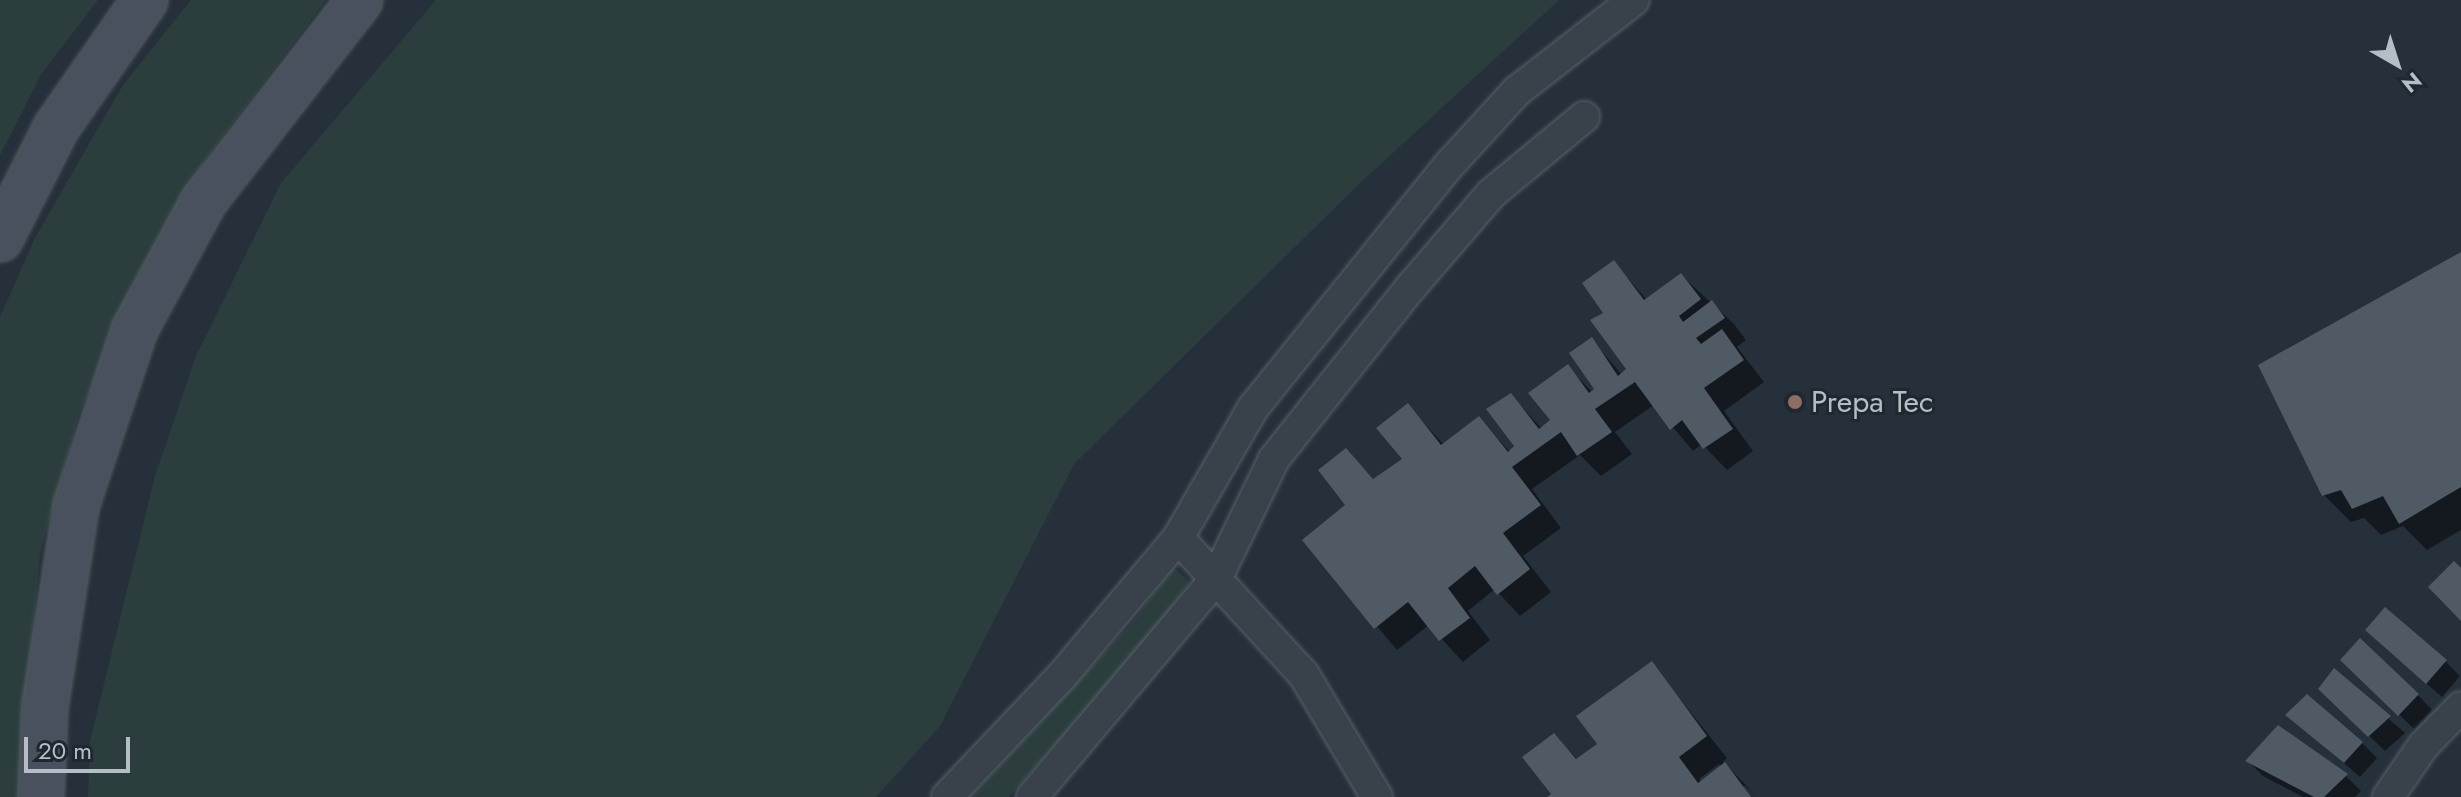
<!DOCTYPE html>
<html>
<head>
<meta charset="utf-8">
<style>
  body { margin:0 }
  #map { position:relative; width:2461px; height:797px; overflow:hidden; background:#26303a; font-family:Jost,sans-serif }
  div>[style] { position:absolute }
  .green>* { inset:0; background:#2b3e3d }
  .shadow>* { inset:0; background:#0007 }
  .building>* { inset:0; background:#4f5a65 }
  .roads { filter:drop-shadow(0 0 2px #586068) drop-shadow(0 0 2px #586068) }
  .minor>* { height:30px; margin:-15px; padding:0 15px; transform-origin:15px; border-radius:15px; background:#39424a }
  .secondary>* { height:44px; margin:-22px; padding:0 22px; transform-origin:22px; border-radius:22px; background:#48515d }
  .dots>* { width:22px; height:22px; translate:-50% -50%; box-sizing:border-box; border:4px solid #1f272f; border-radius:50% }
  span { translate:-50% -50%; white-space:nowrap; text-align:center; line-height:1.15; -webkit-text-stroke:6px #1f272f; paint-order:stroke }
  .poi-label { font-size:30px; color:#b5bdc6 }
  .left { translate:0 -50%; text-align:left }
  .north { position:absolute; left:2357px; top:24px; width:80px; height:80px; -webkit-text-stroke:6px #1f272f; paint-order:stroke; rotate:141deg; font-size:22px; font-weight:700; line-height:32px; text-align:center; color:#b5bdc6 }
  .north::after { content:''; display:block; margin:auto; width:28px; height:36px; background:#b5bdc6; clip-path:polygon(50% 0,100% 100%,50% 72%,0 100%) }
  .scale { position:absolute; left:24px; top:737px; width:106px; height:36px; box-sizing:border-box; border:4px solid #b5bdc6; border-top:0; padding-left:10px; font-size:24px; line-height:28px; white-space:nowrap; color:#b5bdc6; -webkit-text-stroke:6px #1f272f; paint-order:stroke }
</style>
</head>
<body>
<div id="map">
  <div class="green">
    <div style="clip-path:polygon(0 0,98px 0,42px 73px,0 155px)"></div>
    <div style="clip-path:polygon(191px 0,326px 0,204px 161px,136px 286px,79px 414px,40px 553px,20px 797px,0 797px,0 317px,35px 238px,123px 85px)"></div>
    <div style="clip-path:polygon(436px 0,1559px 0,1358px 185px,1074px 464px,940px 726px,876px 797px,88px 797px,90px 741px,155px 476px,196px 356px,281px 183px)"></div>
    <div style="clip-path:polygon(1173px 567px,1190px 582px,1141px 648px,1009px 797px,970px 797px,1131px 624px)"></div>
  </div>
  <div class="shadow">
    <div style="clip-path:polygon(2461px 254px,2461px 530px,2427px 550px,2403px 526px,2381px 535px,2364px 518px,2351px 522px,2324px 495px)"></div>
    <div style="clip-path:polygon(1614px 263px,1647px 300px,1681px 275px,1734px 324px,1746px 340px,1737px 347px,1764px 382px,1724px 411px,1753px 451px,1727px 470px,1702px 444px,1693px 451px,1654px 405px,1615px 432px,1632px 454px,1601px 476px,1580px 455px,1532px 489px,1561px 528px,1523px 556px,1551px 592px,1520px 616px,1495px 589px,1468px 611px,1490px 640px,1463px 662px,1429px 625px,1397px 650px,1304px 540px,1348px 505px,1346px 450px,1375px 481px,1404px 459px,1408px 406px,1444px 445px,1479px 419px,1510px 452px,1517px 447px,1511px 395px,1542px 429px,1553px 420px,1568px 367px,1593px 393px,1597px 390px,1592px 340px,1622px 375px,1628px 370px,1606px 313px)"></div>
    <div style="clip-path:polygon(2382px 645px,2445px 661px,2460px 676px,2442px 697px)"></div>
    <div style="clip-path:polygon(2343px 660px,2418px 695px,2432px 710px,2414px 729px)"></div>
    <div style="clip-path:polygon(evenodd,1652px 664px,1727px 758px,1723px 762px,1747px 786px,1755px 797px,1746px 786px,1741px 786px,1749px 797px,1551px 797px,1554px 736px,1578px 760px,1600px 745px,1652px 664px,1719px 764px,1722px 767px,1702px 783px,1699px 779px,1719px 764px)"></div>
    <div style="clip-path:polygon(2334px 671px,2405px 733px,2385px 751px,2320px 689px)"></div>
    <div style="clip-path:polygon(2288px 715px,2362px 743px,2377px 758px,2360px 777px)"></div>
    <div style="clip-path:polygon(2278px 728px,2346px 776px,2361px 791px,2355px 797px,2303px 797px,2263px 776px,2248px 761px)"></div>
  </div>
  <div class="building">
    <div style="clip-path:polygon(2461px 252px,2461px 487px,2399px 524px,2383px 496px,2352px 509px,2341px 490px,2322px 496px,2258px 365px)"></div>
    <div style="clip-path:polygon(1614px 260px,1644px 300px,1681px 273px,1701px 299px,1679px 316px,1683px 322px,1712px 300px,1725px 318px,1696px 338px,1701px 344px,1722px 329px,1744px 360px,1704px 388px,1733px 429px,1703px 449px,1682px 420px,1670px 430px,1635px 382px,1595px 409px,1612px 432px,1577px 456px,1561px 432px,1512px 467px,1541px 505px,1503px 533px,1530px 569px,1497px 595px,1475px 566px,1448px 588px,1470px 618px,1439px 641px,1408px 602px,1374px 629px,1302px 540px,1345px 505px,1318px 470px,1346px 448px,1373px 479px,1402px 459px,1376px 428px,1408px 403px,1441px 445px,1479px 416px,1508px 452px,1514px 446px,1486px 409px,1511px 393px,1539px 429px,1550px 420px,1528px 393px,1568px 364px,1589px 393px,1594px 389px,1569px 353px,1592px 337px,1618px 376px,1626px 369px,1590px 320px,1603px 313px,1582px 283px)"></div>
    <div style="clip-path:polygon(2454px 561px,2461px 568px,2461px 621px,2428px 587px)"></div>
    <div style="clip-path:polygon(2385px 607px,2447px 660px,2426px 684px,2365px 630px)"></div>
    <div style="clip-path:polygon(2360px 638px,2419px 694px,2398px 716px,2340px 660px)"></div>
    <div style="clip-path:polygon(1652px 661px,1707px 736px,1679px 757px,1698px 783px,1725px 762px,1751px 797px,1547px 797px,1551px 794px,1522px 757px,1554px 733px,1576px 759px,1597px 744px,1576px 716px)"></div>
    <div style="clip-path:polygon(2334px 668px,2391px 716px,2368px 737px,2318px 689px)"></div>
    <div style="clip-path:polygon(2307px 694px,2363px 742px,2344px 763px,2285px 715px)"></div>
    <div style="clip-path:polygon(2278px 725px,2348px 774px,2324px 797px,2314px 797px,2245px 761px)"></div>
  </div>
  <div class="roads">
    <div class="minor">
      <div style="left:1178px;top:538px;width:186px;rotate:47.4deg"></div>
      <div style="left:1304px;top:675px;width:142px;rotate:59.1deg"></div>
      <div style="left:947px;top:797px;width:166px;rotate:-46.5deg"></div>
      <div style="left:1061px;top:677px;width:182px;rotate:-49.9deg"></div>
      <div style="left:1178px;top:538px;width:150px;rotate:-60deg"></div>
      <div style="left:1253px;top:408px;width:315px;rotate:-51.1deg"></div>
      <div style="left:1451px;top:163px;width:98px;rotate:-47.5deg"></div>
      <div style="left:1517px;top:91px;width:148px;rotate:-37.9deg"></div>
      <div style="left:1032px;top:797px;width:287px;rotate:-49.9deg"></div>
      <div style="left:1217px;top:577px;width:131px;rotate:-64.2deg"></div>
      <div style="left:1274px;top:459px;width:220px;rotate:-51.5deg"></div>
      <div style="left:1411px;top:287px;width:123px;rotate:-49.3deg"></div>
      <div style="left:1491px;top:194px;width:121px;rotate:-39.6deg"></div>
      <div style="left:2388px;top:797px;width:62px;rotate:-55.5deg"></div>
      <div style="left:2423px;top:746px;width:54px;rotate:-45.7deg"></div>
    </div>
    <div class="secondary">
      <div style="left:0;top:239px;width:124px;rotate:-63.2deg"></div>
      <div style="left:56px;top:128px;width:156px;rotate:-55.2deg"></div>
      <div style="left:41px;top:797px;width:90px;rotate:-87.5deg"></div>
      <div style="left:45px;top:707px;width:203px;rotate:-81.2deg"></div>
      <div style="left:76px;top:506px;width:187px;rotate:-71.6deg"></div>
      <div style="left:135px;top:329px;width:145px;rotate:-61.7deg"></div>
      <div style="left:204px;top:201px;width:254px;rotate:-52.2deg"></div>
    </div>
  </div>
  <div class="dots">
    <div style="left:1795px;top:402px;background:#8d6e63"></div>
  </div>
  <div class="poi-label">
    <span class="left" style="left:1811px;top:402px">Prepa Tec</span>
  </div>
  <div class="north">N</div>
  <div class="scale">20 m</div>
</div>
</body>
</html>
